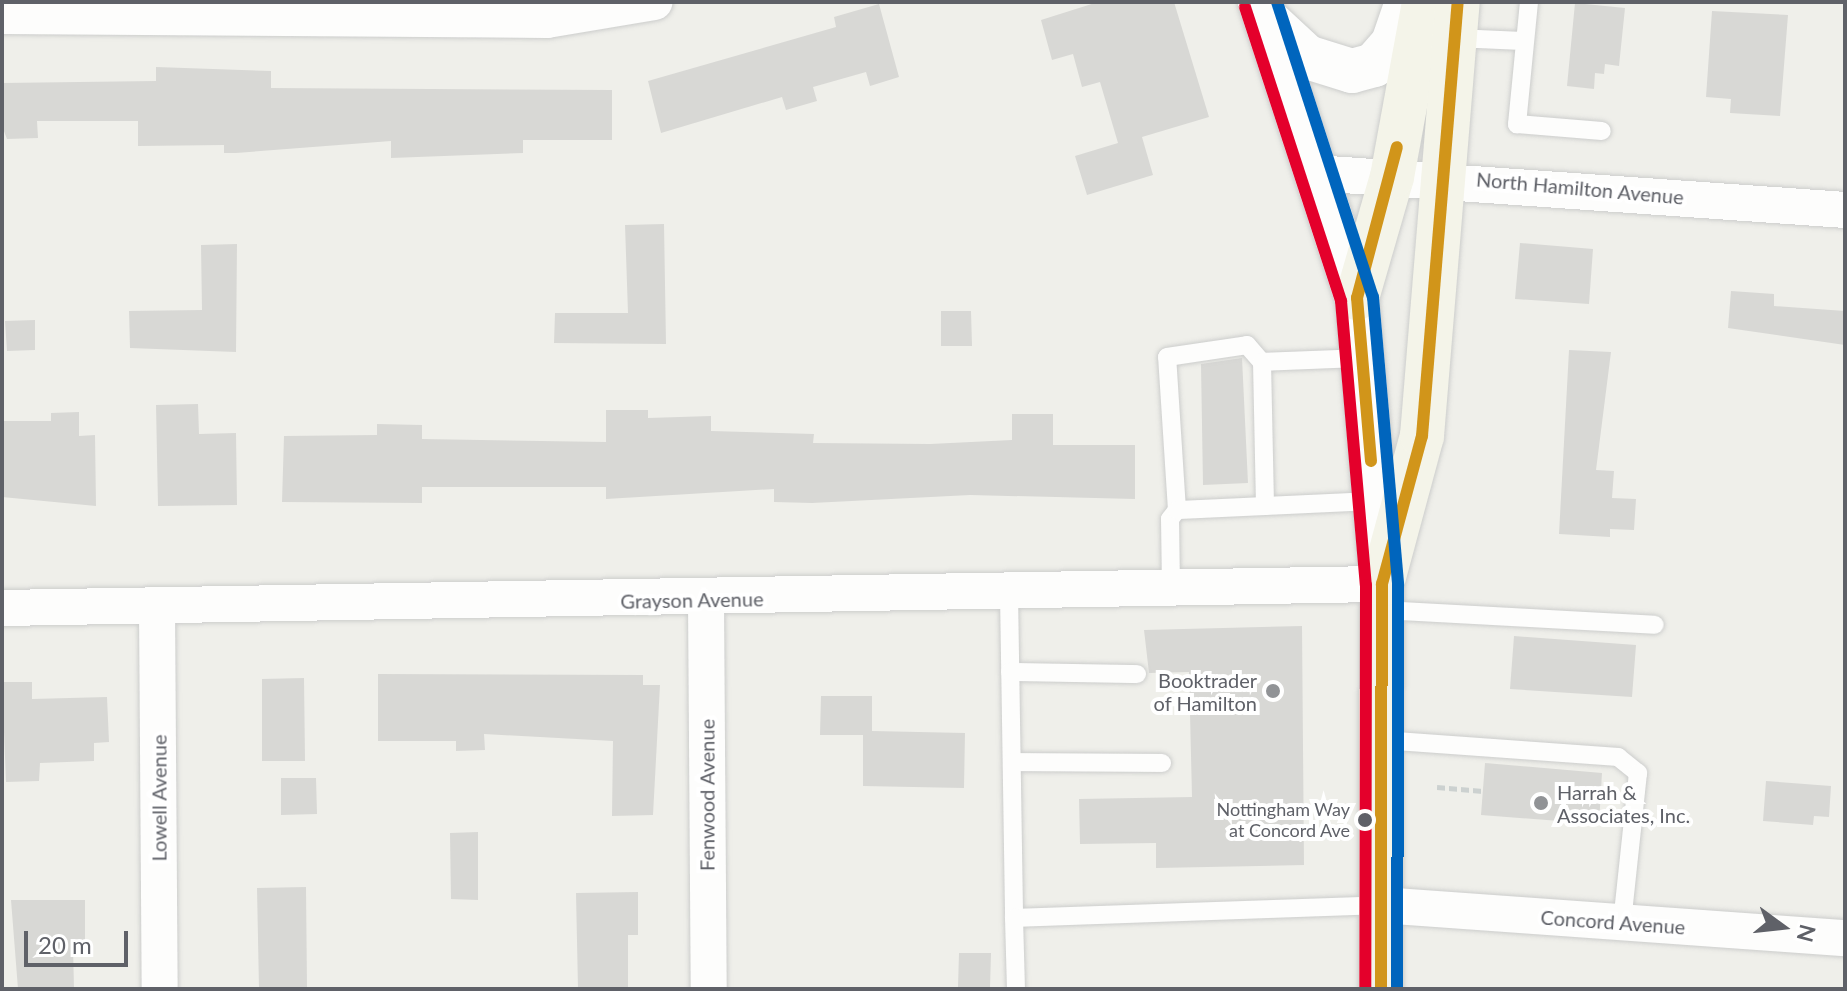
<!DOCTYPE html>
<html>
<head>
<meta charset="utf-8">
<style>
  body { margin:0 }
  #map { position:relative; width:1847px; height:991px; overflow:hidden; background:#efefea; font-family:Lato,sans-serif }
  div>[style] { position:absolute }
  .building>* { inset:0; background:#d8d8d5 }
  .path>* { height:5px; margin-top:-2.5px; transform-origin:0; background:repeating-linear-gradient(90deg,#ccd1d0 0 8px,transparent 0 12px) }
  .roads { filter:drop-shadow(0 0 2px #cccdcc) drop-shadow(0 0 2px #cccdcc) }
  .service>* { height:18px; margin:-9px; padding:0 9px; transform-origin:9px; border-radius:9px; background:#fdfdfc }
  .minor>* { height:36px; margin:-18px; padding:0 18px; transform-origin:18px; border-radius:18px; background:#fdfdfc }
  .secondary>* { height:44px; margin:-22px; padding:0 22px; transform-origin:22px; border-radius:22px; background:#fdfdfc }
  .primary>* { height:44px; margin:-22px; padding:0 22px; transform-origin:22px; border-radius:22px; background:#f4f4e9 }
  .bus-1>* { height:12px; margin:-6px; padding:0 6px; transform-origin:6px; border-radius:6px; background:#d1951a }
  .bus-2>* { height:12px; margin:-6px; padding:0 6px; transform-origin:6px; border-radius:6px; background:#e4002b }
  .bus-3>* { height:12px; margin:-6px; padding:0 6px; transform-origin:6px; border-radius:6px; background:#0065bd }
  .dots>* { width:22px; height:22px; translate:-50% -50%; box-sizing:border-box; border:4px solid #fff; border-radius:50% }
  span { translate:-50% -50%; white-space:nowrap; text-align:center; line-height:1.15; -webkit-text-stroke:8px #fff; paint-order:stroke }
  .bus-label { font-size:18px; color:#5f6168 }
  .right { translate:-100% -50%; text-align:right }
  .street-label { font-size:20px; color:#5f6168 }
  .poi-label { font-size:20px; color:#5f6168 }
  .left { translate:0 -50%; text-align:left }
  .frame { position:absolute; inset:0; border:4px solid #5f6168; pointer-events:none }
  .north { position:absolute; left:1743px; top:887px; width:80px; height:80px; -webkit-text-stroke:6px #fff; paint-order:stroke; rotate:105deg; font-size:22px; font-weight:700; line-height:32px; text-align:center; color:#5f6168 }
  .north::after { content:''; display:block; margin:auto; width:28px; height:36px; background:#5f6168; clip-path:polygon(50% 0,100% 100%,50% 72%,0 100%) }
  .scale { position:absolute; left:24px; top:931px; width:104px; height:36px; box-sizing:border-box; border:4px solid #5f6168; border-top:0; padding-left:10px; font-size:24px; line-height:28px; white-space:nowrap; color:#5f6168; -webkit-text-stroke:6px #fff; paint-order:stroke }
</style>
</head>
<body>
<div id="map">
  <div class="building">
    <div style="clip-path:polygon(1098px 2px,1174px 2px,1209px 117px,1142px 137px,1153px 175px,1087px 195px,1075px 156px,1118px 143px,1100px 82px,1082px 87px,1073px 54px,1052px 60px,1041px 20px)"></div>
    <div style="clip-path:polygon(1575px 3px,1625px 8px,1619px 66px,1605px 64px,1604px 74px,1595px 73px,1594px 89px,1567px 86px)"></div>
    <div style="clip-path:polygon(879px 4px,899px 77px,870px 86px,866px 72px,813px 87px,817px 101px,786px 110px,782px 97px,661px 133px,648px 81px,836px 27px,834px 17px)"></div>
    <div style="clip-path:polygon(1712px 11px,1788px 15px,1780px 116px,1730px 113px,1731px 99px,1706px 97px)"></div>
    <div style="clip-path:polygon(156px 67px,271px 71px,271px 88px,612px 90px,612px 140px,523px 140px,523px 153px,391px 158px,391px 141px,236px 153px,224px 153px,224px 145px,138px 146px,138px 121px,37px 121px,38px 138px,7px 139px,2px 126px,2px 83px,156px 81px)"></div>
    <div style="clip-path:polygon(664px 224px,666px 344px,554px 343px,555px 313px,628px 313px,625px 225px)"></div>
    <div style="clip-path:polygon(1520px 243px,1593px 249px,1589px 304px,1515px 299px)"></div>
    <div style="clip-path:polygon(237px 244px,236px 352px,130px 348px,129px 311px,202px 310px,201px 245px)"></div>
    <div style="clip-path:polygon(1731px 291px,1774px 294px,1774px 306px,1845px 311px,1845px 345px,1728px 328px)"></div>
    <div style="clip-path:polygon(941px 311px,971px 311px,972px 346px,941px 346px)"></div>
    <div style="clip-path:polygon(35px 320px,35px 350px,7px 351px,5px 321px)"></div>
    <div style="clip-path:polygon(1569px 350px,1611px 352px,1596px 470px,1614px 471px,1612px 498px,1636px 499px,1634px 530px,1610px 529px,1610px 537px,1559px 534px)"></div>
    <div style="clip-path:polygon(1242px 358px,1248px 483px,1203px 485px,1201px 364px)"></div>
    <div style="clip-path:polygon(198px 404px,199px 434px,236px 433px,237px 505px,158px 506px,156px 405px)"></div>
    <div style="clip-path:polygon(606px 410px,648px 410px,648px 418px,711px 416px,711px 431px,814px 434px,813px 443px,930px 444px,1012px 440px,1012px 414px,1053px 414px,1053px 445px,1135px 445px,1135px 499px,970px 495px,812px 503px,774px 502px,774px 489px,606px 499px,606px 487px,422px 487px,422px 503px,282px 502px,284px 436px,377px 435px,377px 424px,422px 425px,422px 439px,606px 442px)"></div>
    <div style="clip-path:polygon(79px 412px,79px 436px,95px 435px,96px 506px,2px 497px,2px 421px,51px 421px,51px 413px)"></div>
    <div style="clip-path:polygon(1302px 626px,1304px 865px,1156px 868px,1156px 843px,1080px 844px,1079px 799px,1192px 797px,1189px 672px,1149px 673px,1144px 630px)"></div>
    <div style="clip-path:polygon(1514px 636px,1636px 645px,1632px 697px,1510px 689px)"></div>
    <div style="clip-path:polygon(378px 674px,643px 675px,643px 685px,660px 685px,653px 815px,612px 816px,613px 741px,484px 734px,485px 750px,456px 751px,456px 741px,378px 741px)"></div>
    <div style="clip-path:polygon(304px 678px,305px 761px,262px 761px,262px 679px)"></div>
    <div style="clip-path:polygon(2px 682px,32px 682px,32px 699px,107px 697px,109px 742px,94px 743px,94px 761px,40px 763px,39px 781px,6px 782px)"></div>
    <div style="clip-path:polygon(821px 696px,872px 696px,872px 731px,965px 733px,964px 788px,863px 786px,863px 735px,820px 735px)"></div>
    <div style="clip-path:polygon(1485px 763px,1602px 773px,1599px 824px,1481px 815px)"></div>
    <div style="clip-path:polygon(281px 778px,316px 778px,317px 814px,281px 815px)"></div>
    <div style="clip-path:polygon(1766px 781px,1831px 786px,1829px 817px,1814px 816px,1813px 825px,1763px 821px)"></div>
    <div style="clip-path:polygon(478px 832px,478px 900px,451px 899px,450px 833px)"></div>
    <div style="clip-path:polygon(306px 887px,307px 989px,259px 989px,257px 888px)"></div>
    <div style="clip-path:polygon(638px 892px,638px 935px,628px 935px,628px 989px,578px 989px,576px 893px)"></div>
    <div style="clip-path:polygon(11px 900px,85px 900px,85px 946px,73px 946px,74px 989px,18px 989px)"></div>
    <div style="clip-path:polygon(959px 953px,991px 953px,990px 988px,958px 987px)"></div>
  </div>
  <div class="path">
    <div style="left:1437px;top:787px;width:46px;rotate:5deg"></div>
  </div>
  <div class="roads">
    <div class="service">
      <div style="left:1529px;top:2px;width:123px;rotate:95.6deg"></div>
      <div style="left:1517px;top:124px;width:85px;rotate:4.7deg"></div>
      <div style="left:1455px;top:38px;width:68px;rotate:2.5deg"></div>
      <div style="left:1262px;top:362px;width:100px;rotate:-2.3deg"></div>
      <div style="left:1177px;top:510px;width:153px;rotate:-93.7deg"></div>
      <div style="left:1167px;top:357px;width:81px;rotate:-8.5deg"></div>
      <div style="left:1247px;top:345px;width:23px;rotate:49deg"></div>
      <div style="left:1262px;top:362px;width:144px;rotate:88.8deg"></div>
      <div style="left:1171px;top:589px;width:70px;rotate:-90.8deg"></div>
      <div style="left:1170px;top:519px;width:11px;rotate:-52deg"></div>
      <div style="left:1177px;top:510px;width:198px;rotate:-2.6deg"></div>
      <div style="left:1009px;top:593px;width:325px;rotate:89.1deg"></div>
      <div style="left:1014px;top:918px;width:367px;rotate:-2deg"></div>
      <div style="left:1382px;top:610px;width:273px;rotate:3.1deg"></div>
      <div style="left:1010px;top:672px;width:127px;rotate:0.9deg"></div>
      <div style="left:1382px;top:740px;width:237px;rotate:4.1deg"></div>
      <div style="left:1618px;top:757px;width:26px;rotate:39deg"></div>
      <div style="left:1638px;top:773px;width:150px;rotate:96.1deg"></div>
      <div style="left:1012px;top:762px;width:150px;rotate:0.4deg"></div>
      <div style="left:1014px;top:918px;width:71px;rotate:88.4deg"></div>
    </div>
    <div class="minor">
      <div style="left:2px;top:16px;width:545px;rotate:0.42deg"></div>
      <div style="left:547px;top:20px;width:109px;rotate:-9.5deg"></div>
      <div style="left:1315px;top:173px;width:531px;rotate:3.99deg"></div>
      <div style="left:706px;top:600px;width:389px;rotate:89.6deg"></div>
      <div style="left:157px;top:606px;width:383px;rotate:89.6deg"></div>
      <div style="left:2px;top:608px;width:1380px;rotate:-1deg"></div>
      <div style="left:1381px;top:905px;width:465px;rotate:4.1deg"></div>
    </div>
    <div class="secondary">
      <div style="left:1260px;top:2px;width:311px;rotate:71.9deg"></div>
      <div style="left:1357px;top:298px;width:285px;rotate:85deg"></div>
      <div style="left:1267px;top:20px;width:54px;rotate:42.8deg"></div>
      <div style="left:1307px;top:57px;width:47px;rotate:17.3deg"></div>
      <div style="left:1352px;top:71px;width:23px;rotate:-15deg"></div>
      <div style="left:1374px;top:65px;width:29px;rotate:-49deg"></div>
      <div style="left:1393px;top:43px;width:43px;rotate:-71.1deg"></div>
    </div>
    <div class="primary">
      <div style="left:1357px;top:298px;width:126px;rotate:-73.9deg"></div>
      <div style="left:1392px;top:177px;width:178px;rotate:-79.6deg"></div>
      <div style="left:1381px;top:989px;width:405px;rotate:-89.9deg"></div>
      <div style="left:1382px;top:584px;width:153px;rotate:-74.9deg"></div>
      <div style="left:1422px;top:436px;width:435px;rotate:-85.3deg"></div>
    </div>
  </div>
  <div class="bus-1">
    <div style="left:1371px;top:461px;width:164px;rotate:-94.9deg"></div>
    <div style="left:1357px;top:298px;width:156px;rotate:-75.2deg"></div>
    <div style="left:1381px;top:989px;width:405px;rotate:-89.9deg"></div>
    <div style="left:1382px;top:584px;width:153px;rotate:-74.9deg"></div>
    <div style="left:1422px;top:436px;width:435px;rotate:-85.3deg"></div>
  </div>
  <div class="bus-2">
    <div style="left:1245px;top:7px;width:309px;rotate:71.9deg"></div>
    <div style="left:1341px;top:301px;width:285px;rotate:85deg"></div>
    <div style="left:1366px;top:585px;width:404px;rotate:90.1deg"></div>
  </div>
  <div class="bus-3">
    <div style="left:1277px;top:2px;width:310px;rotate:72deg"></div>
    <div style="left:1373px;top:297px;width:288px;rotate:85deg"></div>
    <div style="left:1398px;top:584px;width:405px;rotate:90.1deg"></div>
  </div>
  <div class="dots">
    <div style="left:1273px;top:691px;background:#919396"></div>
    <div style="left:1541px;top:803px;background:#919396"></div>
    <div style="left:1365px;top:820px;background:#5f6168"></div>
  </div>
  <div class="bus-label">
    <span class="right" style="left:1350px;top:820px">Nottingham Way<br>at Concord Ave</span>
  </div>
  <div class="street-label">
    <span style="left:1580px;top:188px;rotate:5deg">North Hamilton Avenue</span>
    <span style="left:692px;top:600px;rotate:-1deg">Grayson Avenue</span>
    <span style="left:707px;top:795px;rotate:-90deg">Fenwood Avenue</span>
    <span style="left:159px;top:798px;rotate:-90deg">Lowell Avenue</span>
    <span style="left:1613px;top:922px;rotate:4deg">Concord Avenue</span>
  </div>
  <div class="poi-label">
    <span class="right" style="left:1257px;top:692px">Booktrader<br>of Hamilton</span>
    <span class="left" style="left:1557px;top:804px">Harrah &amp;<br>Associates, Inc.</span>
  </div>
  <div class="frame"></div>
  <div class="north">N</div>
  <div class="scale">20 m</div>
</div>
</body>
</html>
